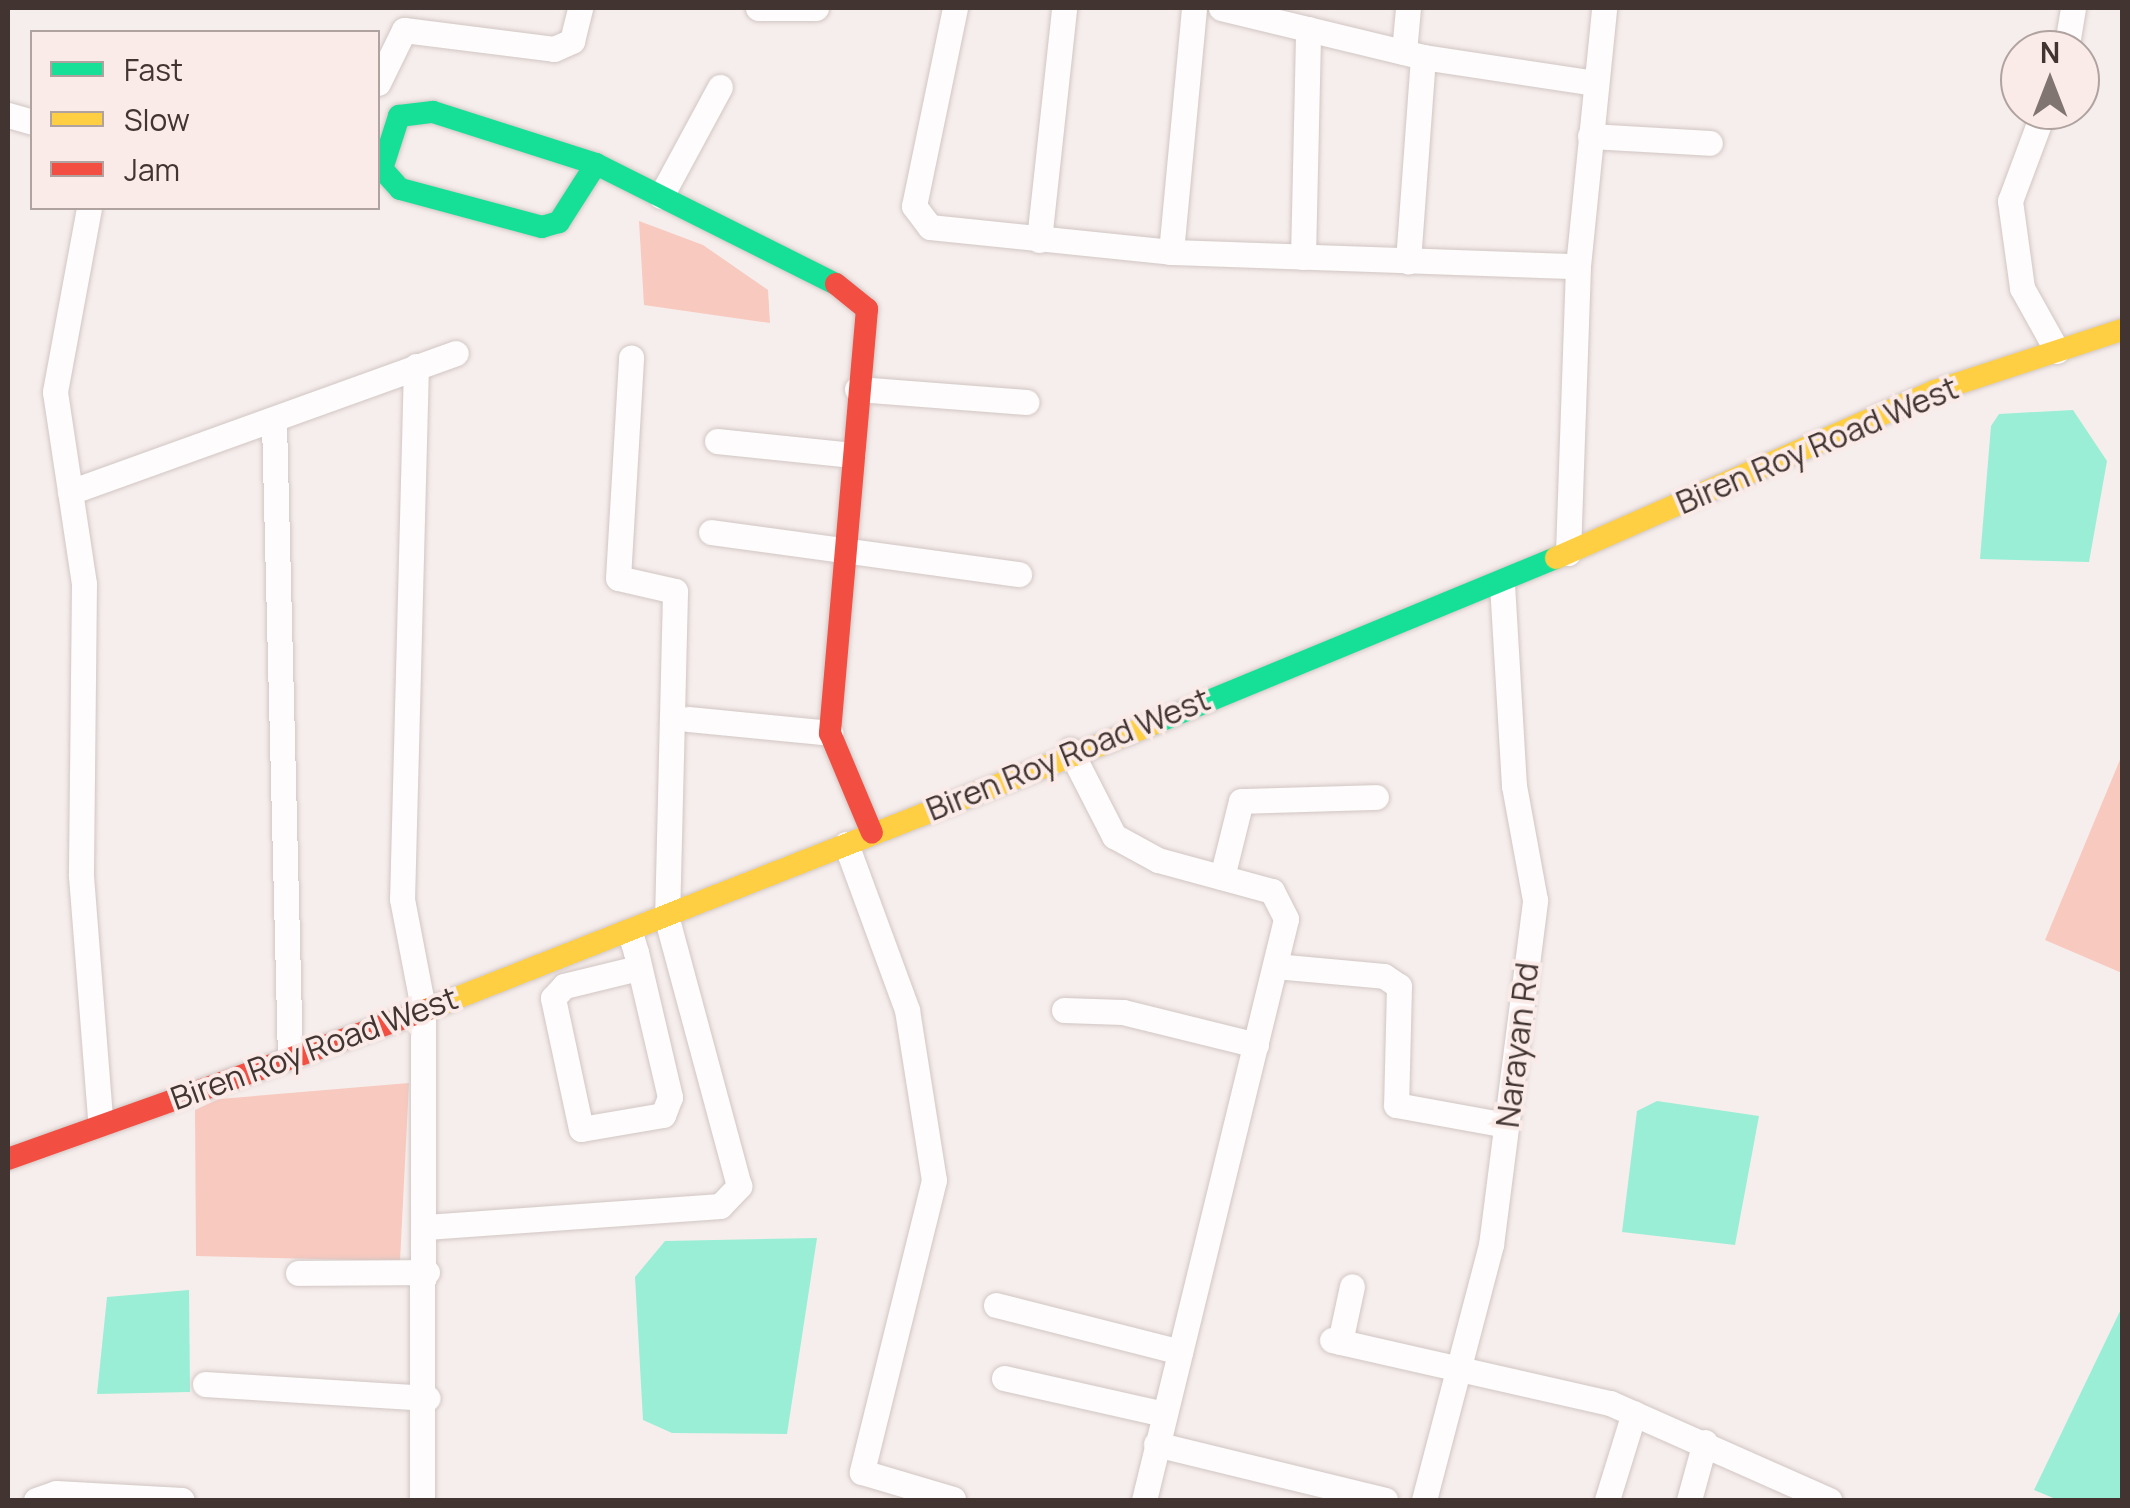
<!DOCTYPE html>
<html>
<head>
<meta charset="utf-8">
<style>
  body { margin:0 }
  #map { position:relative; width:2130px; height:1508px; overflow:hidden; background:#f6eeec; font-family:Manrope,sans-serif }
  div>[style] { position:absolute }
  .green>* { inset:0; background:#f7c9bf }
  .water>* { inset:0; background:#9aeed6 }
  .roads { filter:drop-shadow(0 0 2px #d1c6c4) drop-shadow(0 0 2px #d1c6c4) }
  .street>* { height:25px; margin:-12.5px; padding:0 12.5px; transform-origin:12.5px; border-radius:12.5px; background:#fefcfc }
  .fast>* { height:22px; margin:-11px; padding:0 11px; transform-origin:11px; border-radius:11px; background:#16e098 }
  .slow>* { height:22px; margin:-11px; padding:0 11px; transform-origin:11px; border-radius:11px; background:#ffcf43 }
  .jam>* { height:22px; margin:-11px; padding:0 11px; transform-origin:11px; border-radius:11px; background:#f24e42 }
  span { translate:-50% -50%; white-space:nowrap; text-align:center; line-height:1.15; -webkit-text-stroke:8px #faebe8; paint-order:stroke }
  .street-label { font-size:32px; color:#423431 }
  .frame { position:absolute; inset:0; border:10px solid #423431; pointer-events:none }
  .legend { position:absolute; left:30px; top:30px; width:350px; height:180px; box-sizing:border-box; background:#faebe8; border:2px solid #b0a29f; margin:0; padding:12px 18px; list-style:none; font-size:30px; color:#423431 }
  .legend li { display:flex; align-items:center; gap:20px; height:50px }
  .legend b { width:50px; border:2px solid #b0a29f }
  .north { position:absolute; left:2000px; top:30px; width:100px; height:100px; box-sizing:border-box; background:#faebe8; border:2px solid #b0a29f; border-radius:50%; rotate:0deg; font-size:28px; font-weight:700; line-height:40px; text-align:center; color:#423431 }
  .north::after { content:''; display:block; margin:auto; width:35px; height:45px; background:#817572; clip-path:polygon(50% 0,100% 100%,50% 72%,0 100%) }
</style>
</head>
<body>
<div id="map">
  <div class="green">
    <div style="clip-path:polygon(639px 221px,703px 245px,768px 290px,770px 323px,644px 305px)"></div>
    <div style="clip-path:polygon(2122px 755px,2122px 973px,2045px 940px)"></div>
    <div style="clip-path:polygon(409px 1083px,400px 1261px,196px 1256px,195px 1110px,219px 1099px)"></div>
  </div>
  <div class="water">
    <div style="clip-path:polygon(2073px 410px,2107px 461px,2089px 562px,1980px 559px,1991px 426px,1999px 414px)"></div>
    <div style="clip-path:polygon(1657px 1101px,1759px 1116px,1735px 1245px,1622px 1232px,1637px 1111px)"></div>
    <div style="clip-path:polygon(817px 1238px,787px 1434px,672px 1433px,643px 1420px,635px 1277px,665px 1241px)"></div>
    <div style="clip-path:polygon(189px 1290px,190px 1392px,97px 1394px,107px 1297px)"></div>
    <div style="clip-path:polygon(2122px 1307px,2122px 1500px,2058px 1500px,2034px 1490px)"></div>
  </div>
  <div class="roads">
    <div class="street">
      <div style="left:758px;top:8px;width:58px"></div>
      <div style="left:955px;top:8px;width:202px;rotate:101.7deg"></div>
      <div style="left:914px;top:206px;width:26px;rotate:53deg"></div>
      <div style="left:930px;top:227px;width:242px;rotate:5.9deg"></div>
      <div style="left:1171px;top:252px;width:407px;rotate:2deg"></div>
      <div style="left:1221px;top:8px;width:208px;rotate:13.6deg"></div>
      <div style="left:1423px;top:57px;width:205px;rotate:94.2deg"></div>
      <div style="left:2066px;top:50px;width:43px;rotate:-80.5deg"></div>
      <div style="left:1404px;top:52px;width:44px;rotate:-84.8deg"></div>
      <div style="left:1423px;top:57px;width:174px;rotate:8.6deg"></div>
      <div style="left:378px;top:83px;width:59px;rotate:-63.9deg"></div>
      <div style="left:404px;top:30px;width:151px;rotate:7.2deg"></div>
      <div style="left:554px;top:49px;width:20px;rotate:-24deg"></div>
      <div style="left:572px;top:41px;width:34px;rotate:-76deg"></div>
      <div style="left:2044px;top:110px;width:97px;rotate:110.5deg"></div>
      <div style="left:2010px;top:201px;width:88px;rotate:82.1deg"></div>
      <div style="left:2022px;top:288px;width:72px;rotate:60.9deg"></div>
      <div style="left:8px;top:115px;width:25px;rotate:16deg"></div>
      <div style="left:1590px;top:136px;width:120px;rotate:3.3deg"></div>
      <div style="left:661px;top:196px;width:124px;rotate:-61.6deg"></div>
      <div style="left:89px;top:208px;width:187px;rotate:100.5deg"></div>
      <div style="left:55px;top:392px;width:194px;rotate:81.4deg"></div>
      <div style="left:84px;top:584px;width:292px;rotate:90.6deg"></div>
      <div style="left:81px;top:876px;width:244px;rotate:85.5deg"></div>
      <div style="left:1039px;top:240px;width:233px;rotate:-83.8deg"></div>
      <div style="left:1171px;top:252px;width:245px;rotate:-84.6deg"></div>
      <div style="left:1303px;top:257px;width:228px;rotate:-88.7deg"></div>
      <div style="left:416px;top:366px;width:533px;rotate:91.5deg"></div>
      <div style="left:402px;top:899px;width:111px;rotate:79.1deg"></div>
      <div style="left:423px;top:1008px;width:492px;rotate:90.1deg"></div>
      <div style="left:857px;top:389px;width:170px;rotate:4.4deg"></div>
      <div style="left:274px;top:422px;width:635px;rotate:88.56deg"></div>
      <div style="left:717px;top:441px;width:136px;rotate:5.9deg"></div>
      <div style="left:70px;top:492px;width:410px;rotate:-19.8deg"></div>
      <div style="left:711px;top:532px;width:311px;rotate:7.8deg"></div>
      <div style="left:1568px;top:553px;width:287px;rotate:-88deg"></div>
      <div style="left:1578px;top:266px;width:259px;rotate:-84.2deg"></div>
      <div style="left:688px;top:719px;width:143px;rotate:5.6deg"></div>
      <div style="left:1070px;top:750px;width:97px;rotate:62.9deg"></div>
      <div style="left:1114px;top:836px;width:50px;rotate:28.6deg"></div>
      <div style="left:1158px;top:860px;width:118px;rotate:15.2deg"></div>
      <div style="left:1272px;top:891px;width:31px;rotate:63deg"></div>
      <div style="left:1286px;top:919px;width:598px;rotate:103.73deg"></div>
      <div style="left:846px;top:844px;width:177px;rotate:69.8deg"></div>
      <div style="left:907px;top:1010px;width:172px;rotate:81deg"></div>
      <div style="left:934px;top:1180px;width:301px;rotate:103.9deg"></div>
      <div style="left:862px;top:1472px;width:95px;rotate:16.5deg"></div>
      <div style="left:1222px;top:877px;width:78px;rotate:-76deg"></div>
      <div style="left:1241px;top:801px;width:135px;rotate:-1.7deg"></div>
      <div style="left:631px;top:936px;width:17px;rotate:73deg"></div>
      <div style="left:636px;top:952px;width:149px;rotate:76.8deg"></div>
      <div style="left:670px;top:1097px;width:19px;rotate:111deg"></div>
      <div style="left:663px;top:1115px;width:83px;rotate:170.3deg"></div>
      <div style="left:581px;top:1129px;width:134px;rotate:-102.1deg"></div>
      <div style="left:553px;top:998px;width:16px;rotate:-47deg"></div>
      <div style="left:564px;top:986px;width:76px;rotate:-13.7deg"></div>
      <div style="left:1275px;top:966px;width:109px;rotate:5.2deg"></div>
      <div style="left:1384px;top:976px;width:18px;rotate:34deg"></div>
      <div style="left:1399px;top:986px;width:119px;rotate:91.4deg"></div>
      <div style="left:1396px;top:1105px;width:112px;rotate:10.3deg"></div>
      <div style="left:1064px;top:1010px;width:59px;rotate:1.9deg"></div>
      <div style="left:1123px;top:1012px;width:137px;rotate:13.9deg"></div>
      <div style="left:426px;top:1227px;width:295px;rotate:-4.1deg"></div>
      <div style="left:720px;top:1206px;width:28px;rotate:-46deg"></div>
      <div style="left:739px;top:1186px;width:276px;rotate:-105.1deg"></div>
      <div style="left:667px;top:920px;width:329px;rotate:-88.6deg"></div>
      <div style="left:675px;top:591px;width:58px;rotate:-167.2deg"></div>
      <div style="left:618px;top:578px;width:221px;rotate:-86.6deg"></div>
      <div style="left:298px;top:1273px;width:129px;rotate:-0.4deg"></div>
      <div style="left:996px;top:1305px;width:190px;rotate:14.3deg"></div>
      <div style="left:1332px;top:1340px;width:285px;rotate:12.8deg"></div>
      <div style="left:1610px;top:1403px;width:240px;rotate:23.9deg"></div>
      <div style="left:1340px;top:1342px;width:57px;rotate:-77.9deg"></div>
      <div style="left:1004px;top:1378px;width:164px;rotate:12.7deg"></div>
      <div style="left:205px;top:1384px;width:223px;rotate:3.6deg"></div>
      <div style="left:1156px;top:1444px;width:236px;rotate:13.7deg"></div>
      <div style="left:36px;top:1500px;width:21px;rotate:-19deg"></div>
      <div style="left:56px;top:1493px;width:126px;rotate:3.2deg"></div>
      <div style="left:1424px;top:1500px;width:264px;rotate:-75.3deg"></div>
      <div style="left:1491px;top:1245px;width:348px;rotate:-82.7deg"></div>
      <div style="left:1535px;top:900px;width:116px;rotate:-100.4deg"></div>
      <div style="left:1514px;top:786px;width:204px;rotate:-93.4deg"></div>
      <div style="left:1607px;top:1500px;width:91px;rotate:-72.8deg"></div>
      <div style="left:1689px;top:1500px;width:60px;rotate:-74.6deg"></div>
    </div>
    <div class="fast">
      <div style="left:596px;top:164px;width:69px;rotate:122.5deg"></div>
      <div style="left:559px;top:222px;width:18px;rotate:164deg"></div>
      <div style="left:542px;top:227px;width:147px;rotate:-165deg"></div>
      <div style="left:400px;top:189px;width:27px;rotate:-132deg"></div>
      <div style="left:382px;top:169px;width:56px;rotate:-72.2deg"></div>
      <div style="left:399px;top:116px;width:34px;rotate:-7deg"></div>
      <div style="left:433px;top:112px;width:171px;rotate:17.7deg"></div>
      <div style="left:596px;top:164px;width:268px;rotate:26.6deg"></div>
      <div style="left:1153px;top:724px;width:436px;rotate:-22.4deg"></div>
    </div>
    <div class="slow">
      <div style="left:1556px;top:558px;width:414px;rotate:-23.8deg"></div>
      <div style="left:1935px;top:391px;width:197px;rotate:-18.1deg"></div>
      <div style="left:426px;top:1010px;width:781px;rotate:-21.47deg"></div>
    </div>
    <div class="jam">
      <div style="left:836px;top:284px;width:40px;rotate:39deg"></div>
      <div style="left:867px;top:309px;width:426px;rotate:95deg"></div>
      <div style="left:830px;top:733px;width:108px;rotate:67.2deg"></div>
      <div style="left:8px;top:1159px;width:444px;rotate:-19.6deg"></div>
    </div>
  </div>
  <div class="street-label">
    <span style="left:1817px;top:445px;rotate:-23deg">Biren Roy Road West</span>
    <span style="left:1068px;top:754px;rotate:-22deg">Biren Roy Road West</span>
    <span style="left:1517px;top:1045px;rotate:-83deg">Narayan Rd</span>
    <span style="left:314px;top:1048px;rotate:-20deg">Biren Roy Road West</span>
  </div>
  <div class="frame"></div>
  <ul class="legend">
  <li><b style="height:12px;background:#16e098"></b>Fast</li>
  <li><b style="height:12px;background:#ffcf43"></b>Slow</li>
  <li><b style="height:12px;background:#f24e42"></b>Jam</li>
  </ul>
  <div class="north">N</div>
</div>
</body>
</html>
